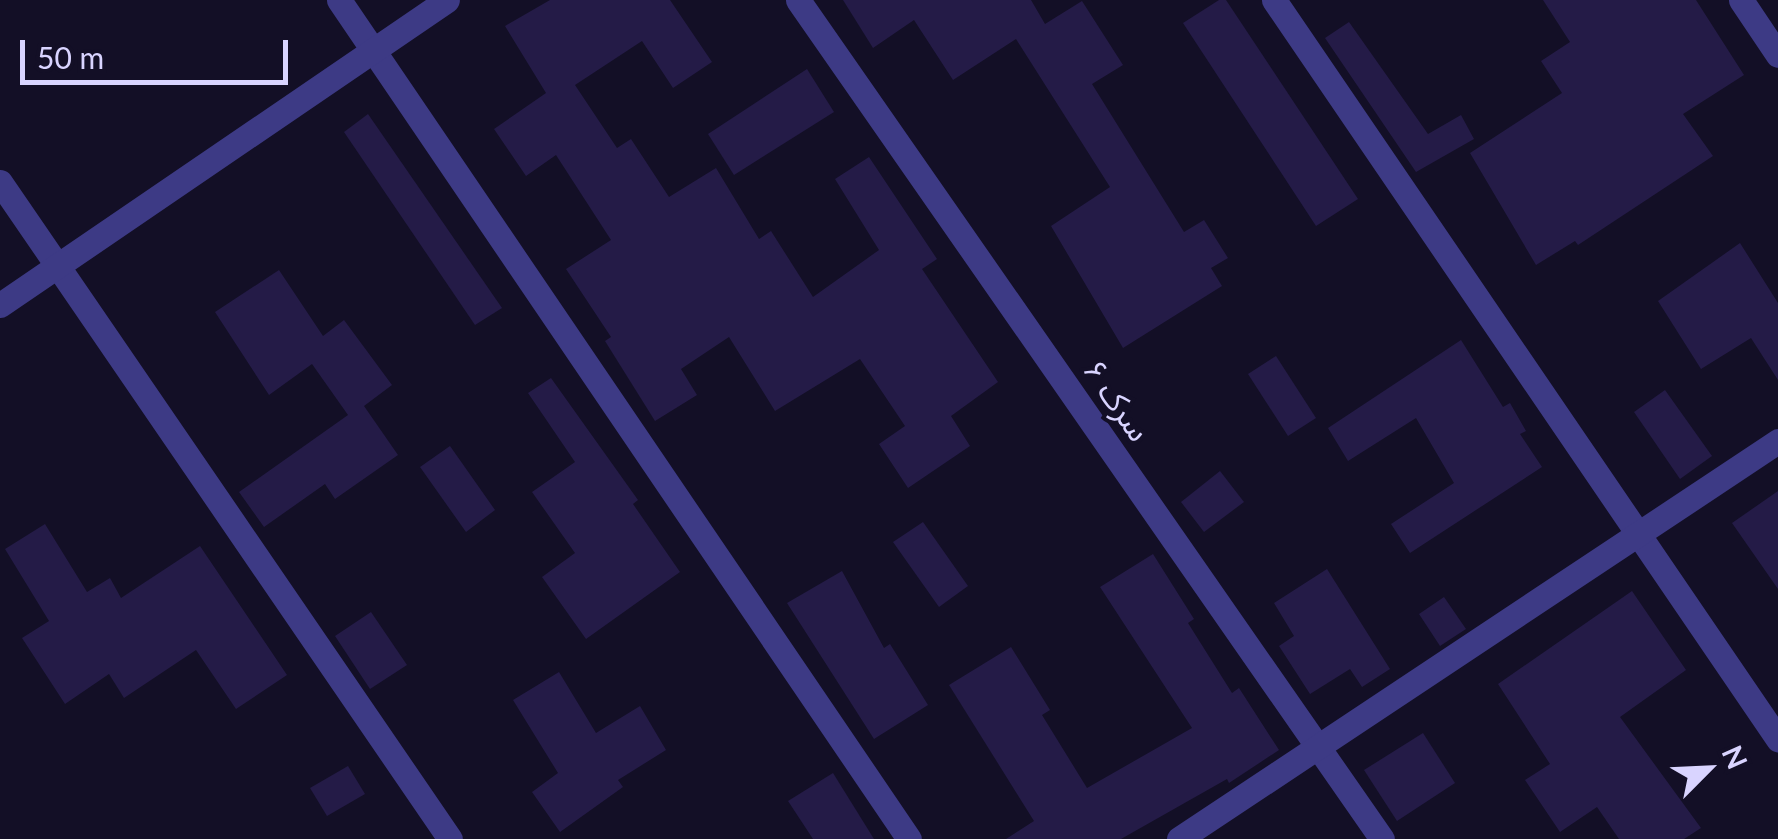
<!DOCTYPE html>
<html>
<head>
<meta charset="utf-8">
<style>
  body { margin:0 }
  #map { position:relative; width:1778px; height:839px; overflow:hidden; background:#130f26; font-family:Lato,"Noto Sans Arabic",sans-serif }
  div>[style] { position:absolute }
  .building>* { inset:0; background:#241b47 }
  .minor>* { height:25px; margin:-12.5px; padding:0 12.5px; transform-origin:12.5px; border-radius:12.5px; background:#3d3a85 }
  span { translate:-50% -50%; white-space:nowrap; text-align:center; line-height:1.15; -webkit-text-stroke:8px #130f26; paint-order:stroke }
  .street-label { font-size:32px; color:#d9d4ff }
  .north { position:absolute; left:1658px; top:719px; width:100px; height:100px; -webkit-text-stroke:8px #130f26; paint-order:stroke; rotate:66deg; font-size:28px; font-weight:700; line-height:40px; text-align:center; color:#d9d4ff }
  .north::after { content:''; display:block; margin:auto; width:35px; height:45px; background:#d9d4ff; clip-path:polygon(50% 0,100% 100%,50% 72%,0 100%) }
  .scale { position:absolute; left:20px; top:40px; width:268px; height:45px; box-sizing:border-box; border:5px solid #d9d4ff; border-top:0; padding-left:12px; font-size:30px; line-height:35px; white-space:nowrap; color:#d9d4ff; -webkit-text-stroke:8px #130f26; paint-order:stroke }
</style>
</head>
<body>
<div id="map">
  <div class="building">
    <div style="clip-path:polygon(550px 0,670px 0,712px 62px,673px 88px,642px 41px,575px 85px,617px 148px,631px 139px,669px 197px,716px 168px,759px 239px,771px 231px,813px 297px,879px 250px,835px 179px,869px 157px,937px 259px,922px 269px,998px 382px,951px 416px,970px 446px,908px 488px,879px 444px,905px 426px,860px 359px,775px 411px,729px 337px,681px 369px,697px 395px,655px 421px,605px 341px,611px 337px,566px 269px,611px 240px,556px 155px,526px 176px,494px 129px,546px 93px,505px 26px)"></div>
    <div style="clip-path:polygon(843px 0,1031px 0,1045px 24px,1082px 1px,1123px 65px,1092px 84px,1184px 232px,1204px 220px,1228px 258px,1211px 268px,1222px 286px,1123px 348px,1051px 226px,1110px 187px,1016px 39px,953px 80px,914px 20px,873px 48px)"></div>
    <div style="clip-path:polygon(1219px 0,1226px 0,1358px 199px,1316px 226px,1183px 23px)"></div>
    <div style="clip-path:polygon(1543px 0,1696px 0,1744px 75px,1683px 114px,1713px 156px,1578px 245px,1575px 241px,1536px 265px,1470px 153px,1562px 93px,1541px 61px,1570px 42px)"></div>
    <div style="clip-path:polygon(1349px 22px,1428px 134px,1461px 115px,1474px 139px,1416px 172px,1325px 38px)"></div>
    <div style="clip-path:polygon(807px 69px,834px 112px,734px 175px,708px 134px)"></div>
    <div style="clip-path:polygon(368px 114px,502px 308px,475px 325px,344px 132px)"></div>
    <div style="clip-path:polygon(1740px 243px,1778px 303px,1778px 380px,1751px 338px,1701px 369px,1658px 301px)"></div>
    <div style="clip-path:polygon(279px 270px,323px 336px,344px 320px,392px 385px,364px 406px,398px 455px,335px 499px,325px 484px,264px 527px,239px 492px,348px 415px,312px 364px,269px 395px,215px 312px)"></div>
    <div style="clip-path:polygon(1461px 340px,1503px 407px,1510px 403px,1526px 431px,1520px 434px,1542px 467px,1410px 553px,1391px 524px,1454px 483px,1416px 418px,1348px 461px,1328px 428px)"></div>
    <div style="clip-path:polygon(1276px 356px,1316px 418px,1288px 436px,1248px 374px)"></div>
    <div style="clip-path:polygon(551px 378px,638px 500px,633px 504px,680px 572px,586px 639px,542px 577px,575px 553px,532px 492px,575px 462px,528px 393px)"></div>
    <div style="clip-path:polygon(1665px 390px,1712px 456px,1680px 479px,1634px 412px)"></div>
    <div style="clip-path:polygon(450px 446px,495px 510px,466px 532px,420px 467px)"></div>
    <div style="clip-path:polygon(1220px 471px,1244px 502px,1204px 532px,1181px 502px)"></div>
    <div style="clip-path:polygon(1778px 491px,1778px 589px,1732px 523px)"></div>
    <div style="clip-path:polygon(923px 522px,968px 586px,939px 607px,893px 542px)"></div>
    <div style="clip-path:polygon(45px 524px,87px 592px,110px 578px,121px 598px,200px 546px,287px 675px,236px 709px,196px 650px,124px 698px,109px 674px,65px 704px,22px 638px,49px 621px,5px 549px)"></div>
    <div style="clip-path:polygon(1153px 554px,1194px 619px,1188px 623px,1232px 693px,1239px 688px,1279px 750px,1229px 783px,1227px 779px,1121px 839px,1006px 839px,1034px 821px,949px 685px,1011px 647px,1050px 710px,1042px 715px,1087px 788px,1192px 728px,1100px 587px)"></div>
    <div style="clip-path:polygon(1327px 569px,1390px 669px,1362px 687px,1350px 669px,1310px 694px,1279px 646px,1294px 636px,1274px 603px)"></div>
    <div style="clip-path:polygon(842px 571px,884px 648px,890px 644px,928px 705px,874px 739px,787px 603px)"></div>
    <div style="clip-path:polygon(1632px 591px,1686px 670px,1620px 717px,1701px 828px,1684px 839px,1619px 839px,1597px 807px,1560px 832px,1525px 780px,1550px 764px,1498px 684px)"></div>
    <div style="clip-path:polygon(1444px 597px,1466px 629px,1440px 646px,1419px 614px)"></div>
    <div style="clip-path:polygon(371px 612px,407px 665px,370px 689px,335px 636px)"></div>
    <div style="clip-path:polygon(559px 672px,596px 733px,640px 706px,666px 750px,618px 780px,623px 787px,560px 832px,532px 792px,558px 773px,513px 700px)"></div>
    <div style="clip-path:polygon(1423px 733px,1455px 783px,1397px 821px,1364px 770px)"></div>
    <div style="clip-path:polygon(348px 766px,365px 794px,327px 816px,310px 788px)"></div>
    <div style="clip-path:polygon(833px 773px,874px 839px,813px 839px,788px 801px)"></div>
  </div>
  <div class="minor">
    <div style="left:339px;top:0;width:1014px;rotate:55.81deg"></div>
    <div style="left:798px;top:0;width:1022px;rotate:55.16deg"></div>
    <div style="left:1274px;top:0;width:895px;rotate:55.71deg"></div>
    <div style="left:1741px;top:0;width:66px;rotate:56.1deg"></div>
    <div style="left:0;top:182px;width:796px;rotate:55.59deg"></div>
    <div style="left:0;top:305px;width:541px;rotate:-34.31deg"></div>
    <div style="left:1179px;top:839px;width:719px;rotate:-33.6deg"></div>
  </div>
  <div class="street-label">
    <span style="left:1117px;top:400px;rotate:55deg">سرک ۶</span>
  </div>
  <div class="north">N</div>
  <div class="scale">50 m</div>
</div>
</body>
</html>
